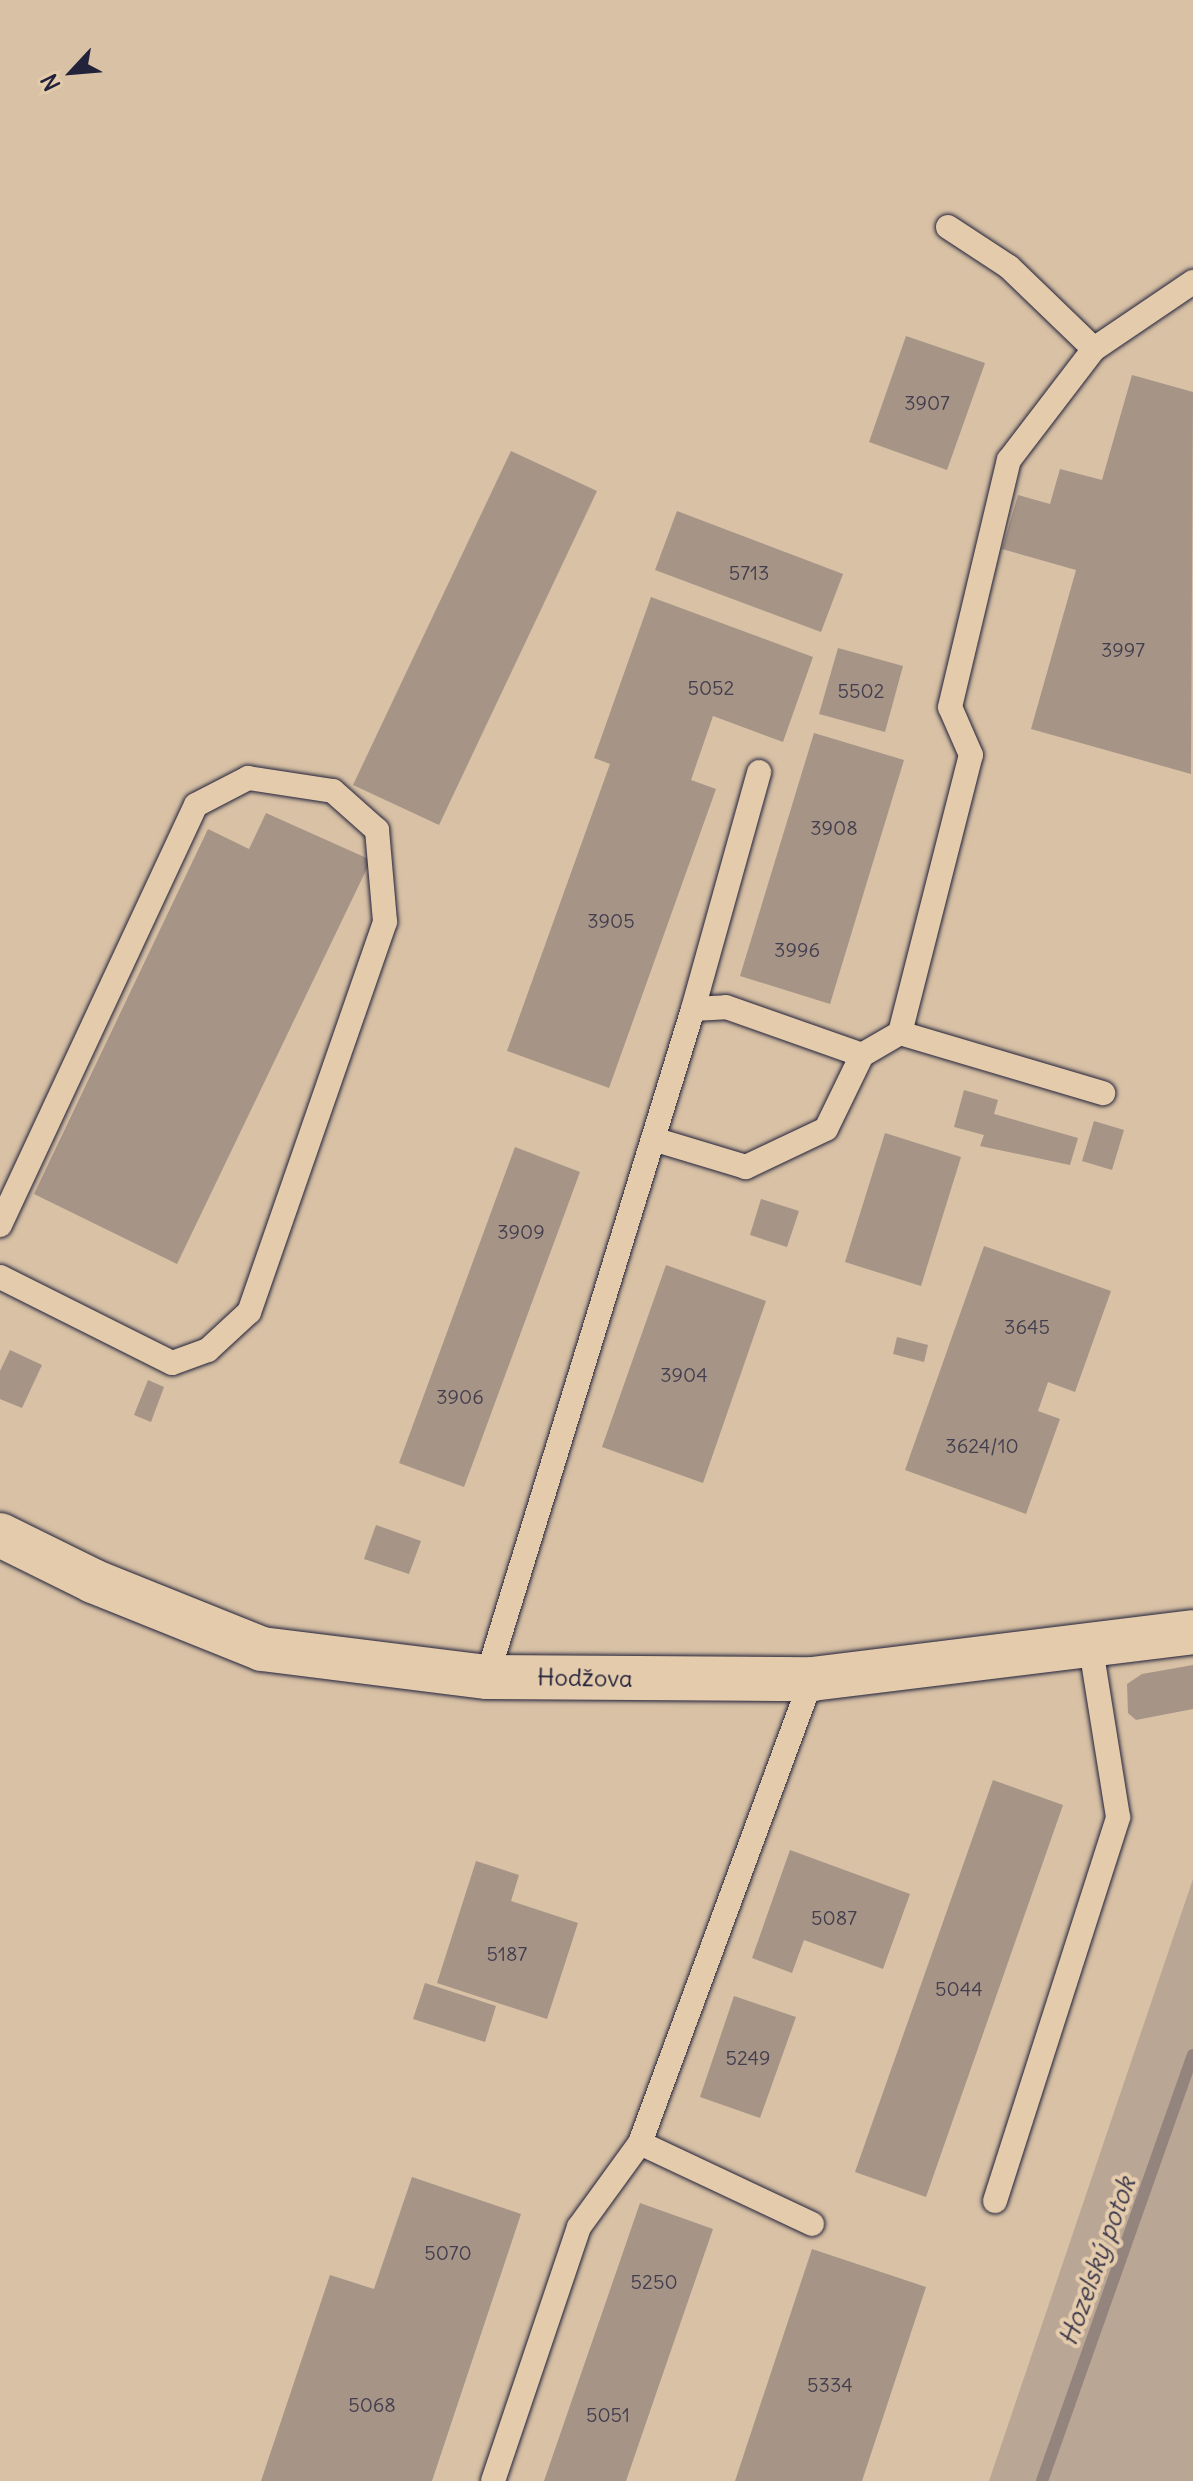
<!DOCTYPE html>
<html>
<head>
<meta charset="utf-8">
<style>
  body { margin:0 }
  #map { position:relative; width:1193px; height:2481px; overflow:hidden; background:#d8c1a5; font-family:Delius,sans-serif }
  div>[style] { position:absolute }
  .green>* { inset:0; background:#baa694 }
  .stream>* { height:12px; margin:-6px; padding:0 6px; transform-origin:6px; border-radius:6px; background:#93847d }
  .building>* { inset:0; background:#a69487 }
  .roads { filter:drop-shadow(0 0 2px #22223b) drop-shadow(0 0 2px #22223b) }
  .lane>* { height:24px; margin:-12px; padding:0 12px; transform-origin:12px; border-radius:12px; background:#e4cbac }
  .street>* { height:44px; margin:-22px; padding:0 22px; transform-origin:22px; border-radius:22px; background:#e4cbac }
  span { translate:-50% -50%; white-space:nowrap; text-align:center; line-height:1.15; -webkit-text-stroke:8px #e4cbac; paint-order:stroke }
  .number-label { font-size:20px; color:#433e4e }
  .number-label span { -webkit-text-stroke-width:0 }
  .street-label { font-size:24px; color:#22223b }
  .water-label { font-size:26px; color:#3e3a4c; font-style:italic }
  .north { position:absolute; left:32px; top:32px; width:80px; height:80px; -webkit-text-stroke:6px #e4cbac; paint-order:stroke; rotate:244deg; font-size:22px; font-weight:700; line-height:32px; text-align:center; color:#22223b }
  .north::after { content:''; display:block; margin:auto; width:28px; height:36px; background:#22223b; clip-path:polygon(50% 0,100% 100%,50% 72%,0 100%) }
</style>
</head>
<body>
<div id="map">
  <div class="green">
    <div style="clip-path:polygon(1193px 1879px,1193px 2481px,989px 2481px)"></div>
  </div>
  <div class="stream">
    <div style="left:1042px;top:2481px;width:452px;rotate:-70.5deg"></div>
  </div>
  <div class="building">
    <div style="clip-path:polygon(906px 336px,985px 363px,947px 470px,869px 442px)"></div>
    <div style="clip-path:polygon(1132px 375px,1193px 392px,1191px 774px,1031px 729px,1076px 570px,1002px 549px,1018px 495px,1050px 504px,1060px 469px,1102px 480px)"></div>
    <div style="clip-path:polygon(511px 451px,597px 491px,439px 825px,353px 785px)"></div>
    <div style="clip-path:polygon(677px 511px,843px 574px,821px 632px,655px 570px)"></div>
    <div style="clip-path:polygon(651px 597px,813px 657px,783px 742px,713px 716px,691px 780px,716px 789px,609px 1088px,507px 1051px,610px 764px,594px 758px)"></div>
    <div style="clip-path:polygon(838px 648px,903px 666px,885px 732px,819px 714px)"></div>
    <div style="clip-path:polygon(814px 733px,904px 760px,830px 1004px,740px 976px)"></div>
    <div style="clip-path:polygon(266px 813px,371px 860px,177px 1264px,34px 1194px,208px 829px,249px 849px)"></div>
    <div style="clip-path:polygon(964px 1090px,998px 1100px,994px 1114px,1078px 1138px,1070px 1165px,980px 1146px,984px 1135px,954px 1127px)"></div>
    <div style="clip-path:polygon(1094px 1121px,1124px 1130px,1112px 1170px,1082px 1161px)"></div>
    <div style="clip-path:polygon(885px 1133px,961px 1157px,921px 1286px,845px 1262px)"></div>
    <div style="clip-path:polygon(515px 1147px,580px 1172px,464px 1487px,399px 1463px)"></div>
    <div style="clip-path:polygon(761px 1199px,799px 1211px,787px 1247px,750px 1235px)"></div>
    <div style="clip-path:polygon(984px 1246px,1111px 1291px,1075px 1392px,1048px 1382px,1038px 1411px,1060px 1419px,1026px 1514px,905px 1470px)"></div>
    <div style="clip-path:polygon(666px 1265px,766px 1301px,703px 1483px,602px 1447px)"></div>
    <div style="clip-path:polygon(897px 1337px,928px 1345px,924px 1362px,893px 1354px)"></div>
    <div style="clip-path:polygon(10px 1350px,42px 1365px,22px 1408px,0 1399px,0 1371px)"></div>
    <div style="clip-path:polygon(148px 1380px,164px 1387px,151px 1422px,134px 1415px)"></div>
    <div style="clip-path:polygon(376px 1525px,421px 1541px,409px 1574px,364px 1559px)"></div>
    <div style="clip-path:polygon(1193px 1665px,1193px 1709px,1136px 1720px,1128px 1713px,1127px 1684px,1142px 1674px)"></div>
    <div style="clip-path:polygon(993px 1780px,1063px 1805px,926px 2197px,855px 2172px)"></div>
    <div style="clip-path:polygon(790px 1850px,910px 1894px,883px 1969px,804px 1940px,792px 1973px,752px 1958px)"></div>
    <div style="clip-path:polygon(476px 1861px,519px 1875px,511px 1901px,578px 1923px,547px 2019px,437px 1983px)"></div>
    <div style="clip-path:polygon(425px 1983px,496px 2006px,485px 2042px,413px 2019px)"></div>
    <div style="clip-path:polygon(734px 1996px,796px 2017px,760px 2118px,700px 2097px)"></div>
    <div style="clip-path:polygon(412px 2177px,521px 2214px,432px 2481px,261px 2481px,330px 2275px,374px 2289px)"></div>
    <div style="clip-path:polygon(640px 2203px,713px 2229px,668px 2359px,626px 2481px,544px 2481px)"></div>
    <div style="clip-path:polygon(812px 2249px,926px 2287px,862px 2481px,735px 2481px)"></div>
  </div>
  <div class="roads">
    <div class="lane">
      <div style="left:948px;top:227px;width:73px;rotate:33.3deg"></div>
      <div style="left:1009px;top:267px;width:118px;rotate:44deg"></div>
      <div style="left:693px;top:1009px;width:246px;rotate:-74.4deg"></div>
      <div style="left:900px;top:1033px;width:212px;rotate:16.5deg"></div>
      <div style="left:862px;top:1055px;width:44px;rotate:-30.1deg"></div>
      <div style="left:900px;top:1033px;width:287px;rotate:-75.7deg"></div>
      <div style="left:971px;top:755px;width:52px;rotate:-113.6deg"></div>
      <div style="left:950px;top:707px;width:254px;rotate:-76.6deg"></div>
      <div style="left:1009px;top:460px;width:140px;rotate:-52.6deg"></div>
      <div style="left:1094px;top:349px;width:120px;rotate:-34.1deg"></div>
      <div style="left:0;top:1225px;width:463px;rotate:-65deg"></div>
      <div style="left:196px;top:805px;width:59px;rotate:-27.4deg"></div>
      <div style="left:248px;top:778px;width:86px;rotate:8.7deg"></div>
      <div style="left:333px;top:791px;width:59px;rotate:41.6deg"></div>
      <div style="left:377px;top:830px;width:92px;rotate:85deg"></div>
      <div style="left:385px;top:922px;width:413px;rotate:109.2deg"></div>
      <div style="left:249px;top:1312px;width:56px;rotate:137.2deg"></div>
      <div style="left:208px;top:1350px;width:38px;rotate:160deg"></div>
      <div style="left:172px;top:1363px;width:192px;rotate:-153.4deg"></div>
      <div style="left:487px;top:1677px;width:699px;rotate:-72.86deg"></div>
      <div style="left:693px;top:1009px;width:33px;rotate:-3deg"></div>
      <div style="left:726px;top:1007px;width:144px;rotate:19.4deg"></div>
      <div style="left:862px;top:1055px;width:82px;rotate:115.9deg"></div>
      <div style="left:826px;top:1129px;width:89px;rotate:154.6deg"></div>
      <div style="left:746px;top:1167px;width:97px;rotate:-163.2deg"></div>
      <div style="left:640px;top:2143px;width:190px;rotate:25.2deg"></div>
      <div style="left:995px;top:2201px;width:403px;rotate:-72.2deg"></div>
      <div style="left:1118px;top:1817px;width:171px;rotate:-99.1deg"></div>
      <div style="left:493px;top:2481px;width:268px;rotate:-71.3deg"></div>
      <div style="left:579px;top:2227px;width:104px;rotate:-54deg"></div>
      <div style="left:640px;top:2143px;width:495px;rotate:-69.7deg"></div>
    </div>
    <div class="street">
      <div style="left:0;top:1535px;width:104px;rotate:26.3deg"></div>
      <div style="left:93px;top:1581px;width:182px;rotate:21.9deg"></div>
      <div style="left:262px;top:1649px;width:227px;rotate:7.1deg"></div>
      <div style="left:487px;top:1677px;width:325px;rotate:0.4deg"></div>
      <div style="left:812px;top:1679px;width:384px;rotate:-7deg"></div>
    </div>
  </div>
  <div class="number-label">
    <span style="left:927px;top:402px">3907</span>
    <span style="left:749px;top:572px">5713</span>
    <span style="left:1123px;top:649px">3997</span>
    <span style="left:711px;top:687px">5052</span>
    <span style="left:861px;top:690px">5502</span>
    <span style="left:834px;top:827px">3908</span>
    <span style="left:611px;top:920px">3905</span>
    <span style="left:797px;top:949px">3996</span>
    <span style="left:521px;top:1231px">3909</span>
    <span style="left:1027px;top:1326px">3645</span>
    <span style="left:684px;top:1374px">3904</span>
    <span style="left:460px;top:1396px">3906</span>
    <span style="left:982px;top:1445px">3624/10</span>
    <span style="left:834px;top:1917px">5087</span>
    <span style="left:507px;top:1953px">5187</span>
    <span style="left:959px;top:1988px">5044</span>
    <span style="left:748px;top:2057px">5249</span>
    <span style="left:448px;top:2252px">5070</span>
    <span style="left:654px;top:2281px">5250</span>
    <span style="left:830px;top:2384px">5334</span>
    <span style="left:372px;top:2404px">5068</span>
    <span style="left:608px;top:2414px">5051</span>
  </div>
  <div class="street-label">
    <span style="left:585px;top:1678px;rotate:1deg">Hodžova</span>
  </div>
  <div class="water-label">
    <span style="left:1097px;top:2261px;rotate:-70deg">Hozelský potok</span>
  </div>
  <div class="north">N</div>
</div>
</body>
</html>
